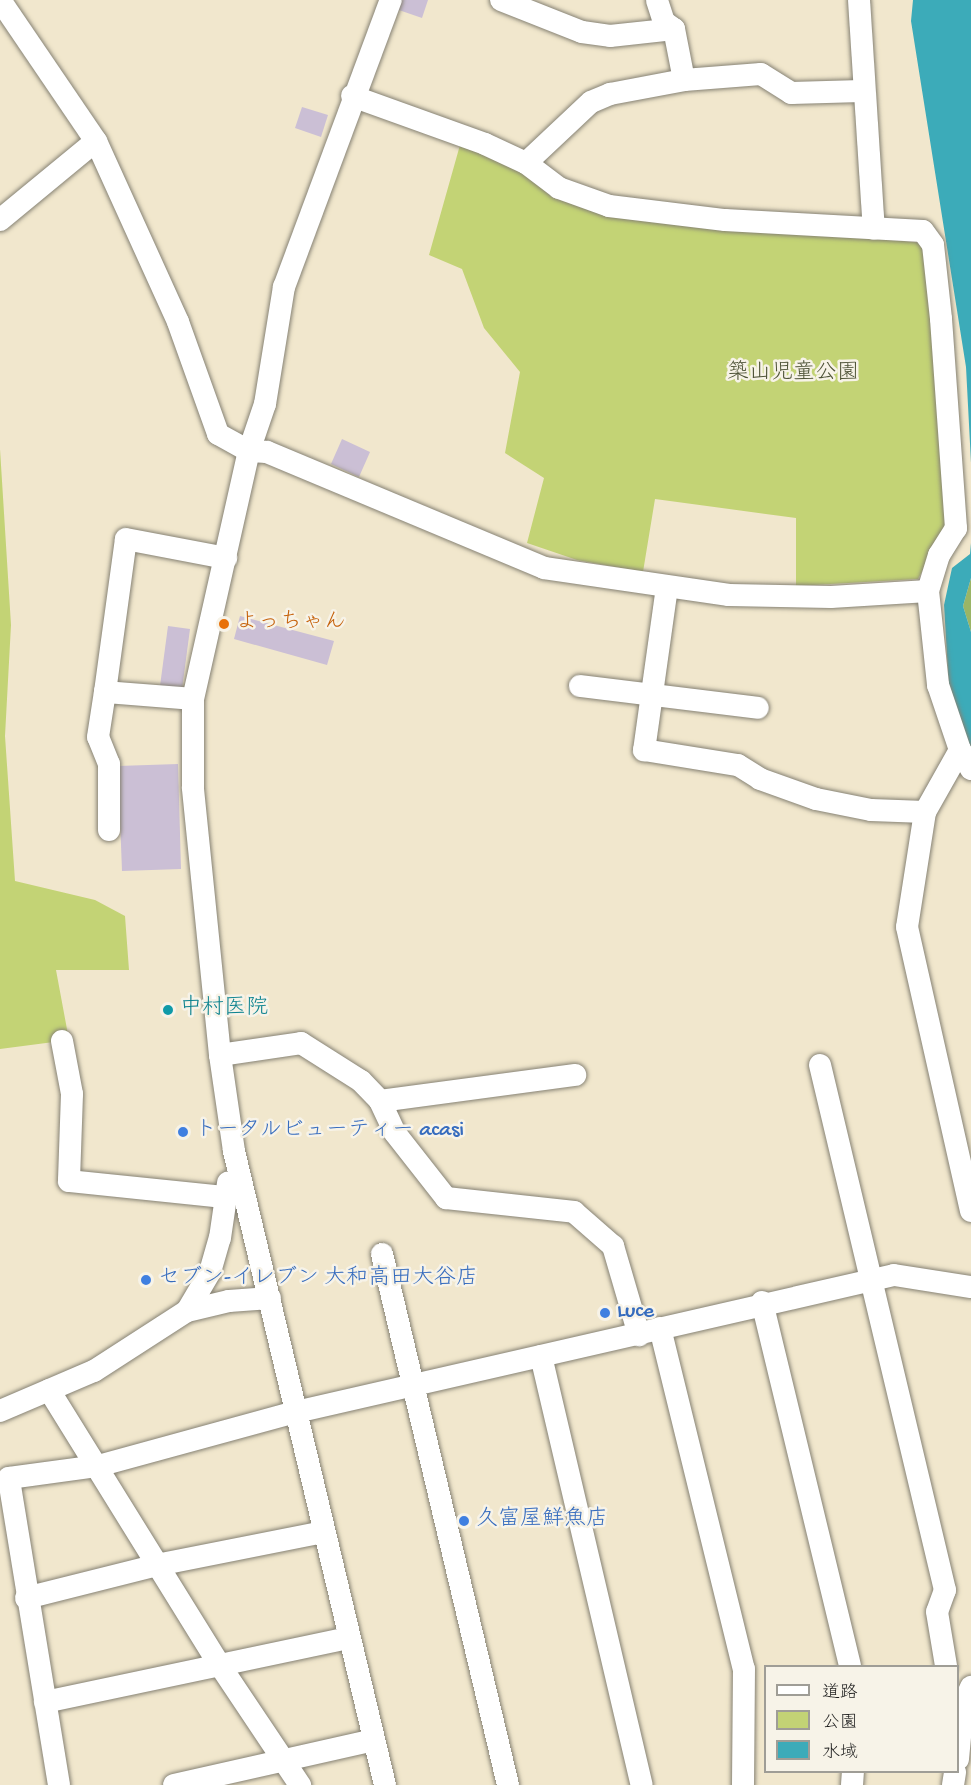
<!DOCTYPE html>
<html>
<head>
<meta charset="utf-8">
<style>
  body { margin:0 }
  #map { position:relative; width:971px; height:1785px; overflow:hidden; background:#f1e7cd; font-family:"Gochi Hand","Klee One",sans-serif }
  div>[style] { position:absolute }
  .industrial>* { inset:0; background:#cbbfd5 }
  .green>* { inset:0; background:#c3d375 }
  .forest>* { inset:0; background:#9ab566 }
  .water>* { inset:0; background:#3cabb9 }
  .roads { filter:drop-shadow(0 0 2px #868274) drop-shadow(0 0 2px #868274) }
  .street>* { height:22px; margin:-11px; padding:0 11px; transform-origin:11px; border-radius:11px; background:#fff }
  .dots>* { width:16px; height:16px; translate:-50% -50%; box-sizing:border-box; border:3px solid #f7f3e8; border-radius:50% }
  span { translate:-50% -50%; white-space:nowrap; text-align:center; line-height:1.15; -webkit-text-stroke:5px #f7f3e8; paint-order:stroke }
  .park-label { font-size:22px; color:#4e5337 }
  .food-label { font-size:22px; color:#c56008 }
  .left { translate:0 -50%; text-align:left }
  .culture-label { font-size:22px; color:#0d838f }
  .shop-label { font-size:22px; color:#366cbe }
  .legend { position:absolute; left:764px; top:1665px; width:195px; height:108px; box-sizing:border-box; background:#f7f3e8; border:2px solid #9f9d96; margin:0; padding:8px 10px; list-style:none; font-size:18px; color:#1c1c1c }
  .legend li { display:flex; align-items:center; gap:12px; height:30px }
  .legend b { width:30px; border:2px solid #9f9d96 }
</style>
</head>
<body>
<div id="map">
  <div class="industrial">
    <div style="clip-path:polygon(396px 0,428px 0,422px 18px,393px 8px)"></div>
    <div style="clip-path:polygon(302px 107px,328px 115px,321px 137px,295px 128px)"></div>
    <div style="clip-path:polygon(342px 439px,370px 452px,359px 477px,331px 464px)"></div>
    <div style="clip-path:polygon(240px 616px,334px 641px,327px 665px,234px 639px)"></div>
    <div style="clip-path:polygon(168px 626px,190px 629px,182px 689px,160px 686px)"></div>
    <div style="clip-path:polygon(178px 764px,181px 869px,122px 871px,118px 766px)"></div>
  </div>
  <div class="green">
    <div style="clip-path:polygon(460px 145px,519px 169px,553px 198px,608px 214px,924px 243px,950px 519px,918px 579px,796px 586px,796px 518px,655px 499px,643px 572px,577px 560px,527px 543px,544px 478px,505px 453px,520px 372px,484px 328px,462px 269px,429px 255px)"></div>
    <div style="clip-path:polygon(0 449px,11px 625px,5px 736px,15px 881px,95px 900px,125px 916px,129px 970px,56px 970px,69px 1040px,0 1049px)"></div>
  </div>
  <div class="forest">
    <div style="clip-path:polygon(971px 578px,971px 632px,963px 606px)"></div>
  </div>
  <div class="water">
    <div style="clip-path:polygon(913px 0,971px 0,971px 463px,966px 367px,911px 21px)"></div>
    <div style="clip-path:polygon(971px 543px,971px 578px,963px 606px,971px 632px,971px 752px,950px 706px,944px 605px,952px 568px,970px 554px)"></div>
  </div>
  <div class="roads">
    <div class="street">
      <div style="left:0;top:0;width:171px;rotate:55.8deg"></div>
      <div style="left:96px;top:141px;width:199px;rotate:65.6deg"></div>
      <div style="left:178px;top:322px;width:119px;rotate:70.3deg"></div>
      <div style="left:218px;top:434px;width:35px;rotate:29deg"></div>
      <div style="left:249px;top:451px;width:18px;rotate:3deg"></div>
      <div style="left:267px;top:452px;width:300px;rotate:22.7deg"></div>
      <div style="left:544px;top:568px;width:187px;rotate:8.3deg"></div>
      <div style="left:729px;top:595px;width:102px;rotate:1.1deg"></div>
      <div style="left:831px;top:597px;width:97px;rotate:-3.5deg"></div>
      <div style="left:501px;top:0;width:87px;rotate:21.6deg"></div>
      <div style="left:582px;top:32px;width:28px;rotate:8deg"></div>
      <div style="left:610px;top:36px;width:64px;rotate:-6.2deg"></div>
      <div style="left:859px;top:0;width:229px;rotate:86.3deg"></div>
      <div style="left:684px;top:80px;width:77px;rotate:-4.5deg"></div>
      <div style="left:761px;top:74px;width:36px;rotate:32deg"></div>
      <div style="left:791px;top:93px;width:71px;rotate:-1.6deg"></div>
      <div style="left:352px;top:96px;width:141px;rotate:19.8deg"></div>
      <div style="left:485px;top:144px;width:45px;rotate:24.9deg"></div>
      <div style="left:526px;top:163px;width:41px;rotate:37.1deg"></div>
      <div style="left:559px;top:188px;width:53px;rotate:19.8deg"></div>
      <div style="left:609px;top:206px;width:117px;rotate:6.9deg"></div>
      <div style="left:725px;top:220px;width:198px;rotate:3.2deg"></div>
      <div style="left:923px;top:231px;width:17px;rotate:54deg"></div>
      <div style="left:933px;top:245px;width:74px;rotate:83.8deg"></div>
      <div style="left:941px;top:319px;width:210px;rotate:85.9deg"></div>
      <div style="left:956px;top:528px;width:32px;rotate:122deg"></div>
      <div style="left:939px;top:555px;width:38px;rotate:107deg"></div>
      <div style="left:928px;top:591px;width:95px;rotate:83.9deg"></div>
      <div style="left:938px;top:685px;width:69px;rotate:71.3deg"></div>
      <div style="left:960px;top:750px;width:22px;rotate:60deg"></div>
      <div style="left:526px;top:163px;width:89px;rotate:-43.2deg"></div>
      <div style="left:591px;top:102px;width:21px;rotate:-23deg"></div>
      <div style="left:610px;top:94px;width:75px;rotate:-10.7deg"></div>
      <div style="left:684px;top:80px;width:52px;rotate:-101.1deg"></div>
      <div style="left:674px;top:29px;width:12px;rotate:-145deg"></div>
      <div style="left:664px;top:22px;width:23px;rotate:-108deg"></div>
      <div style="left:0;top:220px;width:124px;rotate:-39.5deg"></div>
      <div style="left:667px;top:587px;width:165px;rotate:98deg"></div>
      <div style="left:644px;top:750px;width:95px;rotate:9.1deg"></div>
      <div style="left:738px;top:765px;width:26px;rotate:32deg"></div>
      <div style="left:760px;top:779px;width:59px;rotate:19.7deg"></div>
      <div style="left:816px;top:799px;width:56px;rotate:11.3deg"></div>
      <div style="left:871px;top:810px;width:54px;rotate:2.1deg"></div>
      <div style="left:580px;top:686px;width:179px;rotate:7deg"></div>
      <div style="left:105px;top:692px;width:154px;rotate:-82.2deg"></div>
      <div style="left:126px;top:539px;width:102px;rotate:10.8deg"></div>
      <div style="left:960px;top:750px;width:71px;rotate:119.4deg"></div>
      <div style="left:925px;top:812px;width:116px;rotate:98.9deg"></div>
      <div style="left:907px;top:927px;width:291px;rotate:77.3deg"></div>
      <div style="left:109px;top:830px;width:66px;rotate:-90deg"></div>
      <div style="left:109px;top:764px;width:29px;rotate:-112deg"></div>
      <div style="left:98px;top:737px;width:46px;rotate:-81.2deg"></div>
      <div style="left:105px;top:692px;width:88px;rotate:4.5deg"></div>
      <div style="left:62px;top:1041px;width:54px;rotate:79.3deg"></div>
      <div style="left:72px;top:1094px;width:87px;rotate:92deg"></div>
      <div style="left:69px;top:1181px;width:157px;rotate:5.9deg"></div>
      <div style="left:220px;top:1055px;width:82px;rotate:-8.4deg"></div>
      <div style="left:301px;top:1043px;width:71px;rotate:32.3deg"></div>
      <div style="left:361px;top:1081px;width:28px;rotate:46deg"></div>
      <div style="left:380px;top:1101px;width:35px;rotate:65deg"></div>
      <div style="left:395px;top:1133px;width:83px;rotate:51.9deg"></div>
      <div style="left:446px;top:1198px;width:129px;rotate:6.2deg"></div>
      <div style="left:574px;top:1212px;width:52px;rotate:41.1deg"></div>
      <div style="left:613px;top:1246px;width:93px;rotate:73.7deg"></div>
      <div style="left:820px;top:1065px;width:540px;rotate:76.61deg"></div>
      <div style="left:945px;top:1590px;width:23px;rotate:110deg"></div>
      <div style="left:937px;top:1612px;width:55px;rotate:80.5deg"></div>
      <div style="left:380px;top:1101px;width:197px;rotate:-7.6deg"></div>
      <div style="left:382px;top:1254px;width:546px;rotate:76.65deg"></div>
      <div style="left:762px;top:1302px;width:374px;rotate:76.4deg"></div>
      <div style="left:187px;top:1311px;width:45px;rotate:-59.5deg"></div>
      <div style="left:210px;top:1272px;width:35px;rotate:-74deg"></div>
      <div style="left:220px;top:1238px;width:56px;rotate:-81.7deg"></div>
      <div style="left:660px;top:1328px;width:351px;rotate:76.2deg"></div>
      <div style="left:744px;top:1669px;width:116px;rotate:90.5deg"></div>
      <div style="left:541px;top:1356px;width:441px;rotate:76.8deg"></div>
      <div style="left:49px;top:1390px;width:322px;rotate:58.2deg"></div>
      <div style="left:219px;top:1664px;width:146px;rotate:56.2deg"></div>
      <div style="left:0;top:1411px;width:102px;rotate:-23.1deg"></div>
      <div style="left:94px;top:1371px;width:111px;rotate:-32.8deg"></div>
      <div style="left:187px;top:1311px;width:43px;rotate:-13.4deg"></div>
      <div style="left:229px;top:1301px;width:41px;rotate:-4.2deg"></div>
      <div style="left:26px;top:1598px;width:135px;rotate:-14.1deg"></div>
      <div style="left:157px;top:1565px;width:169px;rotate:-11.2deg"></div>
      <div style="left:45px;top:1702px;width:311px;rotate:-11.9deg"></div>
      <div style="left:958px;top:1759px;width:54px;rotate:-84.7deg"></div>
      <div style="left:963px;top:1705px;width:20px;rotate:-66deg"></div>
      <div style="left:59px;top:1785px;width:311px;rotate:-99.3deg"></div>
      <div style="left:9px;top:1478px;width:90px;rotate:-7.7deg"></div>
      <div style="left:98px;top:1466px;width:205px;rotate:-15.3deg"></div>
      <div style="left:296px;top:1412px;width:613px;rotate:-12.9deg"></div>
      <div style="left:894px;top:1275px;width:78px;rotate:8.9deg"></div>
      <div style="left:174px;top:1785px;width:205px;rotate:-12.7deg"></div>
      <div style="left:385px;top:1785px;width:652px;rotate:-103.4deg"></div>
      <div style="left:234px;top:1151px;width:97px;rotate:-98.3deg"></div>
      <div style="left:220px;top:1055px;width:269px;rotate:-95.8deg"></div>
      <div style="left:193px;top:787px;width:88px;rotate:-90deg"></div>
      <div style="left:193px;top:699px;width:254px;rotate:-77.3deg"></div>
      <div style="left:249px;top:451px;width:50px;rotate:-71.2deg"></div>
      <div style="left:265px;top:404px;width:119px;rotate:-80.8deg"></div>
      <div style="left:284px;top:287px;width:306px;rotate:-69.6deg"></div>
      <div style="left:852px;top:1785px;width:13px;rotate:-86deg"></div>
      <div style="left:953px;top:1785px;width:13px;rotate:-81deg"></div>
    </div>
  </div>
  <div class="dots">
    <div style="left:224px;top:624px;background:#e8710a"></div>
    <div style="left:168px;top:1010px;background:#0f9aa8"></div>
    <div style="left:183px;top:1132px;background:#3f7fe0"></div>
    <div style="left:146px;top:1280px;background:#3f7fe0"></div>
    <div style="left:605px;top:1313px;background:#3f7fe0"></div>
    <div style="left:464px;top:1521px;background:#3f7fe0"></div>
  </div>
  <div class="park-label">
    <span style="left:793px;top:375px">築山児童公園</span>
  </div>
  <div class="food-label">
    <span class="left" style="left:236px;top:624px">よっちゃん</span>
  </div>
  <div class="culture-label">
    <span class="left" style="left:180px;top:1010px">中村医院</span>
  </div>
  <div class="shop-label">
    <span class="left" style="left:195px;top:1132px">トータルビューティー acasi</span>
    <span class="left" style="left:158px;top:1280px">セブン-イレブン 大和高田大谷店</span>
    <span class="left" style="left:617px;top:1313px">Luce</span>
    <span class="left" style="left:476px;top:1521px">久富屋鮮魚店</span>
  </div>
  <ul class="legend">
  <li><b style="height:8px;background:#fff"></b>道路</li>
  <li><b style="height:16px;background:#c3d375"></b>公園</li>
  <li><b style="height:16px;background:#3cabb9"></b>水域</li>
  </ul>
</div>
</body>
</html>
